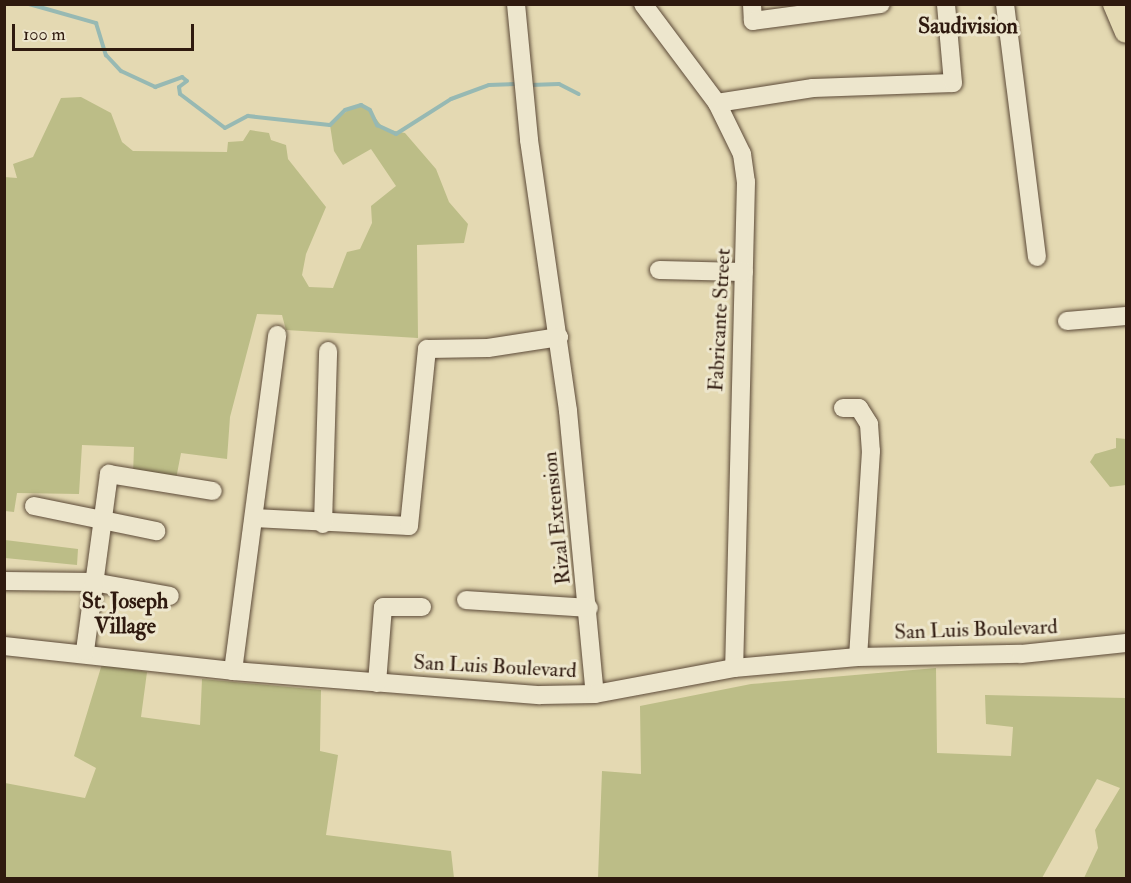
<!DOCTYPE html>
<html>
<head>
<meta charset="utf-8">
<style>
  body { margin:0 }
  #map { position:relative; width:1131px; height:883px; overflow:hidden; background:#e4d9b2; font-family:"IM FELL Double Pica",serif }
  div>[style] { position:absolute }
  .green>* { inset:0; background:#bcbd87 }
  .stream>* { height:4px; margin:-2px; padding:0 2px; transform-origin:2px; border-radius:2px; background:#97b9b3 }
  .roads { filter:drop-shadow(0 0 2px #5c4a38) drop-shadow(0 0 2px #5c4a38) }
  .minor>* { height:18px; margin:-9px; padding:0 9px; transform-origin:9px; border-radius:9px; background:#ede6cd }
  .major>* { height:22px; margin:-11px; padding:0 11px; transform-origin:11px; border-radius:11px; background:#e4d9b2 }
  span { translate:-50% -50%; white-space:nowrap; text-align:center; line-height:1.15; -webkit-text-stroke:6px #ede6cd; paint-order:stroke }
  .street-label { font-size:21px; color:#2f1a0f }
  .neighbourhood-label { font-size:22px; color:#2f1a0f; font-weight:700 }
  .frame { position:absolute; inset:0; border:6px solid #2f1a0f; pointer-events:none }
  .scale { position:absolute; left:12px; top:24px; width:182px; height:27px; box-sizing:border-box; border:3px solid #2f1a0f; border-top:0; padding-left:8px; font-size:18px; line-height:21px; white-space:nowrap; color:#2f1a0f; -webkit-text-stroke:4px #ede6cd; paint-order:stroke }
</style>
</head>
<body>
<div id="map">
  <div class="green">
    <div style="clip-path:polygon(81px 97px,111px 113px,122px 142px,133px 151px,227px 152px,228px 142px,243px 141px,250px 130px,269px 133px,271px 140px,286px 145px,288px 159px,326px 207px,306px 254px,302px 275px,309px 287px,333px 288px,347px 252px,360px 249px,372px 223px,371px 206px,396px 186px,371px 149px,343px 165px,334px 151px,330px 125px,353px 106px,367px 107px,384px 129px,405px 133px,436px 169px,449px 202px,468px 224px,464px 243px,417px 245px,418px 338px,286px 330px,282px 315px,257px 314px,230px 417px,227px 459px,181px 453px,176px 479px,133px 475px,134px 447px,82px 445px,79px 494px,17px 493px,14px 512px,5px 511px,4px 177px,17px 178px,13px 164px,33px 157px,61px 98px)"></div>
    <div style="clip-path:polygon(1116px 438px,1126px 439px,1126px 485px,1110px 487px,1090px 462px,1095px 454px,1116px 448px)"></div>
    <div style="clip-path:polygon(5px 540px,78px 549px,77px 565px,5px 558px)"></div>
    <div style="clip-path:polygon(102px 664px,147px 672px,141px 717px,200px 725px,202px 679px,321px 690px,320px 751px,338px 755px,326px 835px,451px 851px,454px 878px,5px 878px,5px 783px,85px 798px,96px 768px,74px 756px)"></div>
    <div style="clip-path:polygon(936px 668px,937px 753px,1011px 756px,1013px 727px,986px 724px,985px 695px,1126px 698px,1126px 878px,1084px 878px,1098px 848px,1095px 830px,1120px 788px,1097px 779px,1042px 878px,598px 878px,602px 771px,641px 774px,640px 706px,751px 684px)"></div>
  </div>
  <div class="stream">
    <div style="left:29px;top:4px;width:70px;rotate:15.8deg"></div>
    <div style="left:96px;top:23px;width:34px;rotate:73deg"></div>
    <div style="left:106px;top:55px;width:22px;rotate:47deg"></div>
    <div style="left:121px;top:71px;width:38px;rotate:25deg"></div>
    <div style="left:155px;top:87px;width:29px;rotate:-20deg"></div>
    <div style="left:182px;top:77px;width:6px;rotate:39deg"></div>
    <div style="left:187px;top:81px;width:10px;rotate:143deg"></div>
    <div style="left:179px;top:87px;width:7px;rotate:82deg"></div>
    <div style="left:180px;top:94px;width:56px;rotate:37.1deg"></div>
    <div style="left:225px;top:128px;width:26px;rotate:-28deg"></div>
    <div style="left:248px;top:116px;width:82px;rotate:6.3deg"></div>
    <div style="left:330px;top:125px;width:21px;rotate:-45deg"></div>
    <div style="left:345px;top:110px;width:17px;rotate:-17deg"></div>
    <div style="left:361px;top:105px;width:10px;rotate:29deg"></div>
    <div style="left:370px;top:110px;width:17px;rotate:65deg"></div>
    <div style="left:377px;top:125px;width:21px;rotate:25deg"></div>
    <div style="left:396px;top:134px;width:65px;rotate:-32.5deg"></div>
    <div style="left:451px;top:99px;width:40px;rotate:-20.2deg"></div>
    <div style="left:489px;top:85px;width:30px;rotate:-2deg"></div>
    <div style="left:4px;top:82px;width:12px;rotate:90deg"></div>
    <div style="left:530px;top:85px;width:29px;rotate:-2deg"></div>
    <div style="left:559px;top:84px;width:22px;rotate:27deg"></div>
  </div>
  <div class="roads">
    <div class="minor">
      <div style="left:516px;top:4px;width:137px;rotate:84.5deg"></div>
      <div style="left:529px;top:140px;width:274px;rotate:81.8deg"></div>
      <div style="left:568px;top:411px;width:284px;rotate:84.6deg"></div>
      <div style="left:643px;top:4px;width:124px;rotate:53.2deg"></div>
      <div style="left:717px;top:103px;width:57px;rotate:63.9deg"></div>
      <div style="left:742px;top:154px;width:28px;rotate:82deg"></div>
      <div style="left:746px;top:182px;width:486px;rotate:91.4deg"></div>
      <div style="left:752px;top:4px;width:17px;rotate:87deg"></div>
      <div style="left:753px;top:21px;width:129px;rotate:-7.6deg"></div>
      <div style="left:1005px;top:4px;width:255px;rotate:82.8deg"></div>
      <div style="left:717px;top:103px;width:97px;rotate:-8.9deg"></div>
      <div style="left:813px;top:88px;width:140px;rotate:-2deg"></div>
      <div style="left:953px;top:83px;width:79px;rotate:-95.1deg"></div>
      <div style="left:659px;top:270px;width:85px;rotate:1.3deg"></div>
      <div style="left:1067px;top:321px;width:59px;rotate:-4.8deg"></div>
      <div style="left:843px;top:408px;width:16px"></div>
      <div style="left:859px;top:408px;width:19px;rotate:58deg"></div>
      <div style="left:869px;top:424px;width:27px;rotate:86deg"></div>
      <div style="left:871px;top:451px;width:206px;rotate:93.6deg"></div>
      <div style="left:34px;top:506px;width:125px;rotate:11.6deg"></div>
      <div style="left:254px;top:518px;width:155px;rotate:3deg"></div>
      <div style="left:409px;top:526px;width:178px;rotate:-84.2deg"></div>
      <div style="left:427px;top:349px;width:61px;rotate:-0.9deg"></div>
      <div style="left:488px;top:348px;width:72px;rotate:-8.8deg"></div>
      <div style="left:323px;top:524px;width:173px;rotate:-88.3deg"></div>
      <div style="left:4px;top:581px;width:89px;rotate:0.6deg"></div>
      <div style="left:93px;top:582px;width:78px;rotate:10.3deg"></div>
      <div style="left:466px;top:600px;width:123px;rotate:3.7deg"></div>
      <div style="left:4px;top:646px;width:230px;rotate:6.2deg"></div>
      <div style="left:233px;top:671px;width:308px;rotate:4.5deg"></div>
      <div style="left:540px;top:695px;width:55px;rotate:-1deg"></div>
      <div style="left:595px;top:694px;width:141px;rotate:-10.6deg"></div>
      <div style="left:734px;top:668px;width:124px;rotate:-5.1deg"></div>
      <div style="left:858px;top:657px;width:163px;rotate:-1.1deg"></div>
      <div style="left:1021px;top:654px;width:106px;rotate:-6deg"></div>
      <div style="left:85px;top:651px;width:179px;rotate:-82.3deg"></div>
      <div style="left:109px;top:474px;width:105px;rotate:9.3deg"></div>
      <div style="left:233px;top:671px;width:339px;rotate:-82.5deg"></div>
      <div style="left:377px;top:683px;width:76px;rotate:-85.5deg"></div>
      <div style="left:383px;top:607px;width:39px"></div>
    </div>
    <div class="major">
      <div style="left:1114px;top:4px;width:30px;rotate:67deg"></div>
    </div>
  </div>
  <div class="street-label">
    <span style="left:720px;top:320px;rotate:-87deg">Fabricante Street</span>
    <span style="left:557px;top:518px;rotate:-96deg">Rizal Extension</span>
    <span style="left:976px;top:630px;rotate:-2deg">San Luis Boulevard</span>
    <span style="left:495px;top:667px;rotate:3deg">San Luis Boulevard</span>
  </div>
  <div class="neighbourhood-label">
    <span style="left:968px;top:27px">Saudivision</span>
    <span style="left:125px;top:614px">St. Joseph<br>Village</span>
  </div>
  <div class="frame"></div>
  <div class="scale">100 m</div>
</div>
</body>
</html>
